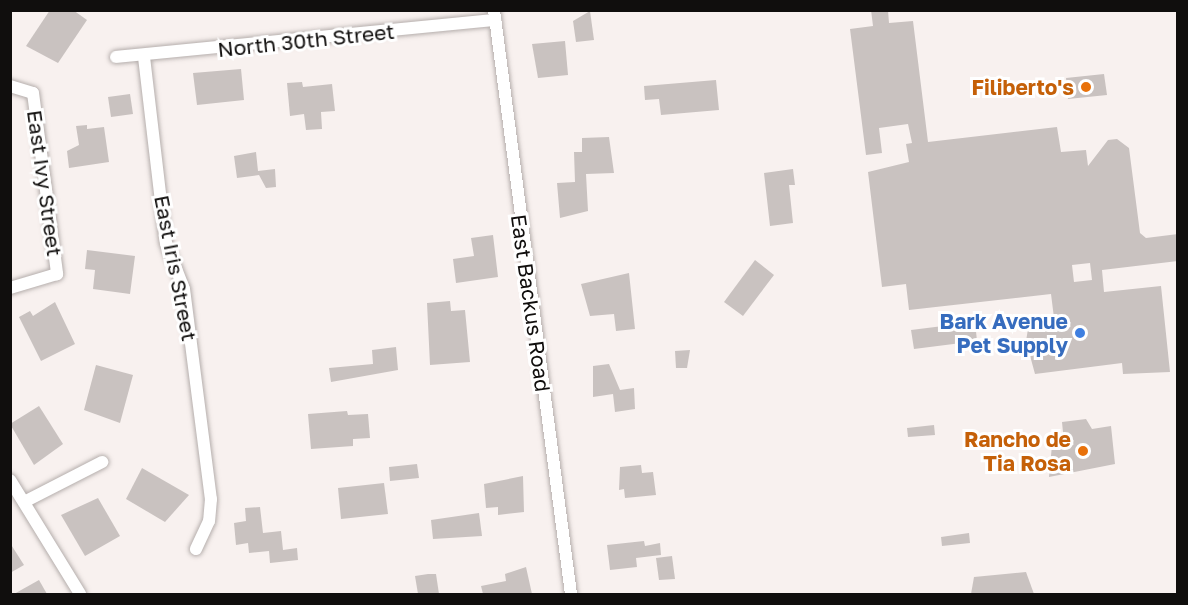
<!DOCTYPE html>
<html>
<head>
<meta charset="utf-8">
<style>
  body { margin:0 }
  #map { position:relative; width:1188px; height:605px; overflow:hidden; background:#f8f1ef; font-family:"Golos Text",sans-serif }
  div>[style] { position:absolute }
  .building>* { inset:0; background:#c9c2c0 }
  .roads { filter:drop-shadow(0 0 2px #b5aeac) drop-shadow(0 0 2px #b5aeac) }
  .street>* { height:12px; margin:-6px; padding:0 6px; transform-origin:6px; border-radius:6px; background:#fff }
  .dots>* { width:16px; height:16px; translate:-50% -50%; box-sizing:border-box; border:3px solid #fff; border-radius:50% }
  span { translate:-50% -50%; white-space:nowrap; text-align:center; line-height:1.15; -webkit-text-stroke:6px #fff; paint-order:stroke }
  .street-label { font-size:21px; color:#100e0d }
  .food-label { font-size:21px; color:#c56008; font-weight:700 }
  .right { translate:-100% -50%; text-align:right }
  .shop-label { font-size:21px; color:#366cbe; font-weight:700 }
  .frame { position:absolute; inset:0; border:12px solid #100e0d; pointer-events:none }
</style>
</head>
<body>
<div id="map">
  <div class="building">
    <div style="clip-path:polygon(50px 10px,73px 10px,87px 20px,58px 63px,26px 46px)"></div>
    <div style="clip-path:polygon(evenodd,871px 10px,888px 10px,889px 23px,913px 21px,928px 142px,1057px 127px,1061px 152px,1086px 150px,1088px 166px,1108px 140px,1117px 139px,1129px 148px,1140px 233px,1146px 238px,1178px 234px,1178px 261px,1102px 270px,1104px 292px,1161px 286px,1170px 372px,1123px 374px,1122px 363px,1035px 374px,1026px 341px,1028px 329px,1055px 326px,1051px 294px,909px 310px,906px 284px,882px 287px,868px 172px,909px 162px,906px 144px,912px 143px,908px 124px,879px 128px,882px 153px,866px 155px,850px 29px,873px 26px,871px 10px,1090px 263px,1092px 280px,1074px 282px,1072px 265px,1090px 263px)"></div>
    <div style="clip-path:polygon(590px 11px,594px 40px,576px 42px,573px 21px)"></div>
    <div style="clip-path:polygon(565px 41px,568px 75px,538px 78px,532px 44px)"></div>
    <div style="clip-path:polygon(241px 69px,244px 100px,197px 105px,193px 73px)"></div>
    <div style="clip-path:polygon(1104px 74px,1107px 95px,1068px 99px,1066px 78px)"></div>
    <div style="clip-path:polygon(716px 80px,719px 110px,661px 115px,659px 99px,645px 100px,644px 86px)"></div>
    <div style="clip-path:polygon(302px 82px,303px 87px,332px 84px,335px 111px,321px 112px,322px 129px,306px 130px,304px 114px,290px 116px,287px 83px)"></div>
    <div style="clip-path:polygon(130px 94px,133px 114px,111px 117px,108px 97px)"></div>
    <div style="clip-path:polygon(87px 125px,87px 129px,104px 127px,109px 162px,69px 168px,67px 151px,79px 145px,76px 126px)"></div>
    <div style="clip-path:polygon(609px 137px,614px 173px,586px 174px,588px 211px,560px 218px,557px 183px,575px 182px,574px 152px,582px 152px,582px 138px)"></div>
    <div style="clip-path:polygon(256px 152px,258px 171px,275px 169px,276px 187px,266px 188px,259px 175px,237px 178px,234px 156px)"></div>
    <div style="clip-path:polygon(793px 169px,795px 185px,789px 185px,793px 223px,770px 226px,764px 173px)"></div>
    <div style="clip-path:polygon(493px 235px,498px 277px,456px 283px,453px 259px,474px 256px,471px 238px)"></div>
    <div style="clip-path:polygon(87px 250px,135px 256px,130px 294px,93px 289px,95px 270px,85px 269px)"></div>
    <div style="clip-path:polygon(755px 260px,774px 275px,743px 316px,724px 302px)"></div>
    <div style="clip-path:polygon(629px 273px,635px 329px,616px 331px,614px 314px,590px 316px,581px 284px)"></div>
    <div style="clip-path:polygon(450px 301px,451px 311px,465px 310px,470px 362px,430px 365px,427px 303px)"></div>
    <div style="clip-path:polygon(55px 302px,75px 344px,41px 361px,19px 317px,30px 311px,33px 316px)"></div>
    <div style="clip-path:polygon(975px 322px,977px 341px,914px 349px,911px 330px)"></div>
    <div style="clip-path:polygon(396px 347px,398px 370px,331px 382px,329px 368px,373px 364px,372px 350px)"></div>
    <div style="clip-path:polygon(690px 350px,687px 368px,676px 368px,675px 351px)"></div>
    <div style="clip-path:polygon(609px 364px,620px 390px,634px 388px,635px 409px,615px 412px,613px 394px,593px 397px,593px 366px)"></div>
    <div style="clip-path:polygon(96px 365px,133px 375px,120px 423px,84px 410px)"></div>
    <div style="clip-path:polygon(39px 406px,63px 444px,34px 465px,10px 424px)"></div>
    <div style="clip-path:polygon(347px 411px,348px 415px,368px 414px,370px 438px,353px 439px,353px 446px,311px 449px,308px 414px)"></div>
    <div style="clip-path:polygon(1086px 419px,1092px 429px,1111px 426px,1115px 464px,1049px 477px,1052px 445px,1064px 443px,1062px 422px)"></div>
    <div style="clip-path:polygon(934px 425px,935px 435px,908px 437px,907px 428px)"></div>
    <div style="clip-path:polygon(417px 464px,419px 478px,390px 481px,389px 467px)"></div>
    <div style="clip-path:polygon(641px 465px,642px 473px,653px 472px,656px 495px,625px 498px,624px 489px,619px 490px,620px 467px)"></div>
    <div style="clip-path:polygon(142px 468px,189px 495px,165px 522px,126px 499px)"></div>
    <div style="clip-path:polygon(523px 476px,524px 512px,498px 515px,498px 507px,486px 508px,484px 484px)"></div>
    <div style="clip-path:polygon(384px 483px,388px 514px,341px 519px,338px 488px)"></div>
    <div style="clip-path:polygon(98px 498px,120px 536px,85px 556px,61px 515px)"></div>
    <div style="clip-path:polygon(260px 507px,263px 533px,281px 531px,283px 550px,297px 548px,298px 560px,270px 563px,269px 551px,249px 553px,248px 543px,236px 545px,234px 523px,246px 521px,245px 508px)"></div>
    <div style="clip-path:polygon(479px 513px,482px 536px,433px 539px,431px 520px)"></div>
    <div style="clip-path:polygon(969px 533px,970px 543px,942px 546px,941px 537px)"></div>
    <div style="clip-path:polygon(644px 541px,645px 546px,660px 543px,661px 555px,636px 558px,637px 567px,610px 570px,607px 545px)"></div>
    <div style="clip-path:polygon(10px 543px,24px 565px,10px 573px)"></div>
    <div style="clip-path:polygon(672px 556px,675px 579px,659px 580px,656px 558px)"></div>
    <div style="clip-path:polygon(526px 567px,532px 594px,483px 594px,481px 586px,506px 581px,505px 574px)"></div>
    <div style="clip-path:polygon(1026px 572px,1034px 594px,971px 594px,974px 577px)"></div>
    <div style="clip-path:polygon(428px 574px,436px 574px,439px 594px,418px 594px,415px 576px)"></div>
    <div style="clip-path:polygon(39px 580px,47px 594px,14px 594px)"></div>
  </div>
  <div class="roads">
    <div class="street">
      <div style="left:494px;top:10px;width:589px;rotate:82.49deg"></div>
      <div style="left:116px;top:57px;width:381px;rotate:-5.6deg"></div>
      <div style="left:144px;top:57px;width:187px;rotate:83.3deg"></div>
      <div style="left:166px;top:243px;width:49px;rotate:68.6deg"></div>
      <div style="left:184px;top:289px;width:212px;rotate:82.7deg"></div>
      <div style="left:211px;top:499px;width:22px;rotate:95deg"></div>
      <div style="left:209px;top:521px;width:31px;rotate:115deg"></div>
      <div style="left:10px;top:86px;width:24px;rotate:17deg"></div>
      <div style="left:33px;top:93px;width:183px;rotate:82.4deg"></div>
      <div style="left:57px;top:274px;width:49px;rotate:163.4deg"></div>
      <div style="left:10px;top:480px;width:134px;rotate:58.4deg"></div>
      <div style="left:24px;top:502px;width:88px;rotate:-27.1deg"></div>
    </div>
  </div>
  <div class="dots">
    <div style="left:1086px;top:87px;background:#e8710a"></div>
    <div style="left:1080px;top:333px;background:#3f7fe0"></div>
    <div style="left:1083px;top:451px;background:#e8710a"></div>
  </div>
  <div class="street-label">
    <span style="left:306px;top:40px;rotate:-6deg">North 30th Street</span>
    <span style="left:45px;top:183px;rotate:82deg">East Ivy Street</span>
    <span style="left:176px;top:268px;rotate:79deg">East Iris Street</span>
    <span style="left:531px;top:303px;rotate:82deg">East Backus Road</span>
  </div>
  <div class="food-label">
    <span class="right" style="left:1074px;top:87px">Filiberto's</span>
    <span class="right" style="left:1071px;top:451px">Rancho de<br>Tia Rosa</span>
  </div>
  <div class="shop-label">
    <span class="right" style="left:1068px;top:333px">Bark Avenue<br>Pet Supply</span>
  </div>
  <div class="frame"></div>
</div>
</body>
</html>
